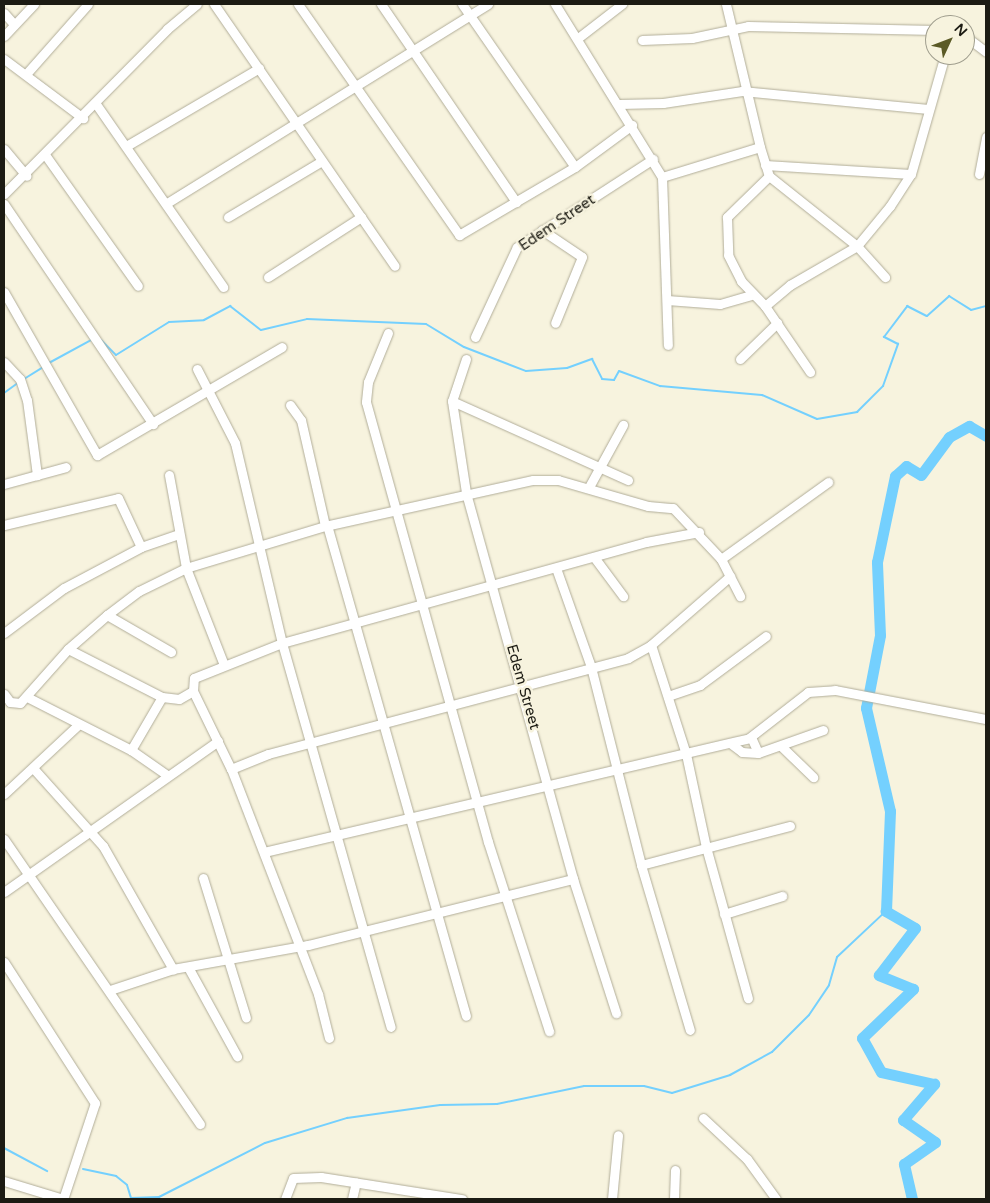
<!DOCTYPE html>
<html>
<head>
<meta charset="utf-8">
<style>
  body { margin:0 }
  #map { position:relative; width:990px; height:1203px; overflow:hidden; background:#f7f3de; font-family:"Varela Round",sans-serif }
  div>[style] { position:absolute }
  .stream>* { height:2px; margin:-1px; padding:0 1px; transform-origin:1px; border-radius:1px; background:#74d0fe }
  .river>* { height:11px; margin:-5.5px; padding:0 5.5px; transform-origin:5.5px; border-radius:5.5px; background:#74d0fe }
  .roads { filter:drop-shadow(0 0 1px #b1ad99) drop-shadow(0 0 1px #b1ad99) }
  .minor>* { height:9px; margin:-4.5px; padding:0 4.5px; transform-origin:4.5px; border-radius:4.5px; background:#fff }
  span { translate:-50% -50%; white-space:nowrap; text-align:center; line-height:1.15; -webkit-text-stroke:5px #f7f3de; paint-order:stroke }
  .street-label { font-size:15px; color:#1c1b13 }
  .frame { position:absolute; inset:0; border:5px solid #1c1b13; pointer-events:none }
  .north { position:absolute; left:925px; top:15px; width:50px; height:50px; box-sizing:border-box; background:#f7f3de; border:1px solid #9f9d8d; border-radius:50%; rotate:47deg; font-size:14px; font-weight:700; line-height:20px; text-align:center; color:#1c1b13 }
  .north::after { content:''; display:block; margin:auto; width:18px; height:22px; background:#5b5a26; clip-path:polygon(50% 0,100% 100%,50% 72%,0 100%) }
</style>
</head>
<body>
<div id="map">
  <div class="stream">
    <div style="left:101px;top:340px;width:21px;rotate:45deg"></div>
    <div style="left:116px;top:355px;width:62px;rotate:-31.9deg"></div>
    <div style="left:169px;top:322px;width:35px;rotate:-3deg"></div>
    <div style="left:204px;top:320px;width:30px;rotate:-28deg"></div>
    <div style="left:230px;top:306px;width:39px;rotate:38deg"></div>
    <div style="left:261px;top:330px;width:47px;rotate:-13.4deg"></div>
    <div style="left:307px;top:319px;width:119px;rotate:2.4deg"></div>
    <div style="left:426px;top:324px;width:44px;rotate:31.2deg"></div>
    <div style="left:464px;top:347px;width:66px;rotate:21.2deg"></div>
    <div style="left:526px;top:371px;width:41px;rotate:-4.2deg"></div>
    <div style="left:567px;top:368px;width:27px;rotate:-20deg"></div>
    <div style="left:592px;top:359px;width:22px;rotate:63deg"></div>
    <div style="left:602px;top:379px;width:12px;rotate:5deg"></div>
    <div style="left:614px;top:380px;width:10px;rotate:-61deg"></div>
    <div style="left:619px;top:371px;width:44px;rotate:20.1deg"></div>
    <div style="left:660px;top:386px;width:102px;rotate:5deg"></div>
    <div style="left:762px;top:395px;width:60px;rotate:23.6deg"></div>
    <div style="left:817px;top:419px;width:41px;rotate:-9.9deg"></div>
    <div style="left:857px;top:412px;width:37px;rotate:-45deg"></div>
    <div style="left:883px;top:386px;width:45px;rotate:-70.3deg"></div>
    <div style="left:898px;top:344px;width:16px;rotate:-153deg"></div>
    <div style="left:884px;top:337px;width:39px;rotate:-53deg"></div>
    <div style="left:907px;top:306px;width:22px;rotate:27deg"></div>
    <div style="left:927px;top:316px;width:30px;rotate:-42deg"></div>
    <div style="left:949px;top:296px;width:26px;rotate:32deg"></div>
    <div style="left:971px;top:310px;width:16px;rotate:-15deg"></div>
    <div style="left:47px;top:364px;width:50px;rotate:-28.6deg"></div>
    <div style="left:24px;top:379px;width:22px;rotate:-32deg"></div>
    <div style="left:4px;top:393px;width:17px;rotate:-36deg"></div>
    <div style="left:4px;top:1148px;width:49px;rotate:28.1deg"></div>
    <div style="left:83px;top:1169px;width:34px;rotate:12deg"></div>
    <div style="left:116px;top:1176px;width:14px;rotate:39deg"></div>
    <div style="left:127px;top:1185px;width:14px;rotate:73deg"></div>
    <div style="left:131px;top:1198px;width:28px;rotate:-2deg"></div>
    <div style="left:159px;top:1197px;width:119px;rotate:-27deg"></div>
    <div style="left:265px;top:1143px;width:86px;rotate:-17deg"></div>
    <div style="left:347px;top:1118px;width:94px;rotate:-8deg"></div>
    <div style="left:440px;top:1105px;width:57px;rotate:-1deg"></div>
    <div style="left:497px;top:1104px;width:89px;rotate:-11.7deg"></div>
    <div style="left:584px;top:1086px;width:60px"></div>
    <div style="left:644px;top:1086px;width:29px;rotate:14deg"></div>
    <div style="left:672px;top:1093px;width:61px;rotate:-17.2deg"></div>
    <div style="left:730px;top:1075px;width:48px;rotate:-28.7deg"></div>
    <div style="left:772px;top:1052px;width:52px;rotate:-45deg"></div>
    <div style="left:809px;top:1015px;width:36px;rotate:-56deg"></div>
    <div style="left:829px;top:985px;width:29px;rotate:-74deg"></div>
    <div style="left:837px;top:957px;width:67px;rotate:-43.2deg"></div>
  </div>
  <div class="river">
    <div style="left:912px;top:1199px;width:36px;rotate:-103deg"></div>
    <div style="left:904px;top:1164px;width:38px;rotate:-35deg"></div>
    <div style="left:935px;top:1142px;width:39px;rotate:-145deg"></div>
    <div style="left:903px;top:1120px;width:48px;rotate:-49.3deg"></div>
    <div style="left:934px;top:1084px;width:54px;rotate:-167.2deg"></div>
    <div style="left:881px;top:1072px;width:39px;rotate:-119deg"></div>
    <div style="left:862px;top:1038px;width:71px;rotate:-43.9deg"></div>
    <div style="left:913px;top:989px;width:37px;rotate:-158deg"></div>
    <div style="left:879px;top:975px;width:59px;rotate:-52.5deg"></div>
    <div style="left:915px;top:928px;width:34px;rotate:-150deg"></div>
    <div style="left:886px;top:911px;width:100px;rotate:-87.7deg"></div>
    <div style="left:890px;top:811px;width:106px;rotate:-103.1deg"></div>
    <div style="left:866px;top:708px;width:74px;rotate:-79.1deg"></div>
    <div style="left:880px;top:635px;width:73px;rotate:-92.4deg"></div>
    <div style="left:877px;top:562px;width:88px;rotate:-78.2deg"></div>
    <div style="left:895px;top:476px;width:15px;rotate:-42deg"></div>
    <div style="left:906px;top:466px;width:17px;rotate:31deg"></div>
    <div style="left:921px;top:475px;width:47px;rotate:-53.6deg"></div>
    <div style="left:949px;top:437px;width:23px;rotate:-29deg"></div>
    <div style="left:969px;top:426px;width:20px;rotate:30deg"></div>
  </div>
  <div class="roads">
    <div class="minor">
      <div style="left:214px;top:4px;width:318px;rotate:55.4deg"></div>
      <div style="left:298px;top:4px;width:282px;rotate:55.1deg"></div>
      <div style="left:459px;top:235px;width:134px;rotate:-30.4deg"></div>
      <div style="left:575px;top:167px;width:71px;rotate:-36.4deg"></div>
      <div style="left:381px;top:4px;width:240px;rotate:55.7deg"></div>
      <div style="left:462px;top:4px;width:198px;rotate:55.3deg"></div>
      <div style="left:555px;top:4px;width:203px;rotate:58.3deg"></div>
      <div style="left:662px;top:177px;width:168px;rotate:88deg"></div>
      <div style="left:4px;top:13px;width:15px;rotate:48deg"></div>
      <div style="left:4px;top:36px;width:44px;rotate:-46.8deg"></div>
      <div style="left:965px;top:36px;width:26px;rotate:37deg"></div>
      <div style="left:578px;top:38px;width:56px;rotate:-37.7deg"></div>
      <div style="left:642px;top:40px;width:50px;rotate:-2.3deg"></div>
      <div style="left:692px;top:38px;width:57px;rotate:-12.1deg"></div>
      <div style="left:748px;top:26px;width:187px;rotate:1.2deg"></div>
      <div style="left:4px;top:59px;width:99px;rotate:36.8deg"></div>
      <div style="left:27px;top:73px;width:92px;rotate:-48.5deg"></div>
      <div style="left:96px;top:104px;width:223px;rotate:55.2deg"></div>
      <div style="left:620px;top:104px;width:43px;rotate:-1.3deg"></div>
      <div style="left:663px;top:103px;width:80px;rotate:-8.6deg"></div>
      <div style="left:742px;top:91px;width:187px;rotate:5.5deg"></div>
      <div style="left:128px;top:145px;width:152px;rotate:-30.4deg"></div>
      <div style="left:760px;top:147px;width:30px;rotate:73deg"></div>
      <div style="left:769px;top:176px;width:59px;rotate:135.7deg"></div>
      <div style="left:727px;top:217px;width:38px;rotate:88deg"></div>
      <div style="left:728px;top:255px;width:29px;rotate:63deg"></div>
      <div style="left:741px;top:281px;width:35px;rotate:46deg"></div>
      <div style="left:765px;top:306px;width:80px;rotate:55.7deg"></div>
      <div style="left:4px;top:149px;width:35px;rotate:50deg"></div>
      <div style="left:46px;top:156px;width:159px;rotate:54.7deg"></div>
      <div style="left:765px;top:165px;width:146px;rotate:3.5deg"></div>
      <div style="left:979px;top:174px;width:38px;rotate:-79deg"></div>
      <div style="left:769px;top:176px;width:112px;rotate:38.5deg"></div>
      <div style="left:857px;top:246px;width:42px;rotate:47.9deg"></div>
      <div style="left:662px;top:177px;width:102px;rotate:-17deg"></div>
      <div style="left:760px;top:147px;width:147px;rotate:-103.4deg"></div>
      <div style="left:4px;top:194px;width:232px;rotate:-45.3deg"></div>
      <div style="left:167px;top:29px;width:39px;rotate:-40deg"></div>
      <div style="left:167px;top:203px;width:378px;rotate:-31.8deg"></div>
      <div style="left:4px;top:204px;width:266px;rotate:55.9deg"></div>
      <div style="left:228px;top:217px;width:109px;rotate:-30.8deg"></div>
      <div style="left:542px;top:230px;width:48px;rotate:34deg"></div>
      <div style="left:582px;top:257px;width:71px;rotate:112.2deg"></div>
      <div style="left:268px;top:277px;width:111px;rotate:-32.8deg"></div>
      <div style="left:4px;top:292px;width:188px;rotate:60.3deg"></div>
      <div style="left:97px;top:455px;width:214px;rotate:-30.3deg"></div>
      <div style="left:667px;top:300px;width:53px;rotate:4.3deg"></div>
      <div style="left:720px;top:304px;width:32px;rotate:-16deg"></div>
      <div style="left:765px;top:306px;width:33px;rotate:-40deg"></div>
      <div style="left:790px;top:285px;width:78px;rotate:-30.2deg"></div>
      <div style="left:857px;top:246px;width:52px;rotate:-50.5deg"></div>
      <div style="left:890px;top:206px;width:38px;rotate:-57deg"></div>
      <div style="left:911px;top:174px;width:124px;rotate:-74.1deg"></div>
      <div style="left:388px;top:333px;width:53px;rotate:112.2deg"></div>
      <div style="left:368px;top:382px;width:20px;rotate:96deg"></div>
      <div style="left:366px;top:402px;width:457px;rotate:74.5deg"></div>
      <div style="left:488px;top:842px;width:199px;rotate:72.1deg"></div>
      <div style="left:475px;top:337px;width:99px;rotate:-65deg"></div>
      <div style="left:517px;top:247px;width:162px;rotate:-32.9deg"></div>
      <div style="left:466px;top:359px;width:44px;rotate:108.4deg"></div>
      <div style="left:452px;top:401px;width:93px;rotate:81.3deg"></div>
      <div style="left:466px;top:493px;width:401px;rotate:74.5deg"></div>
      <div style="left:573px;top:879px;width:141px;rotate:72.2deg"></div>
      <div style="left:740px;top:359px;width:52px;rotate:-44.2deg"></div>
      <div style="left:4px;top:362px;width:23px;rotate:47deg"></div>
      <div style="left:20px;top:379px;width:22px;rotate:72deg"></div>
      <div style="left:27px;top:400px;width:76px;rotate:82.4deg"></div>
      <div style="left:197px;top:369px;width:83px;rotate:62.8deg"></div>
      <div style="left:235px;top:443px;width:205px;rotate:76.8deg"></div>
      <div style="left:282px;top:643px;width:399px;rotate:74.2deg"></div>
      <div style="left:452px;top:401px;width:193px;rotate:24.2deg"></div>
      <div style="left:290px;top:405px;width:19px;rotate:54deg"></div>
      <div style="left:301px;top:420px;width:109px;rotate:77.2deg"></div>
      <div style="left:169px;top:475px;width:95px;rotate:79.6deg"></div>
      <div style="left:186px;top:568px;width:104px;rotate:68.6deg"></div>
      <div style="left:4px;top:484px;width:64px;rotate:-15.3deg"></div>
      <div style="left:589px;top:487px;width:71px;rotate:-61.3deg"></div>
      <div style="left:4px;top:525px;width:117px;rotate:-13.3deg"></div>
      <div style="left:118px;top:498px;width:54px;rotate:64.9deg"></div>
      <div style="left:327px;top:525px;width:510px;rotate:74.19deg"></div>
      <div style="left:594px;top:557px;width:49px;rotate:53.4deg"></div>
      <div style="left:721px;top:559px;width:132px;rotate:-35.7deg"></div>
      <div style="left:556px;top:568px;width:105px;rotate:70.5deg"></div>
      <div style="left:591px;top:667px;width:204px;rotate:75.8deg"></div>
      <div style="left:641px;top:865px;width:172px;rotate:73.5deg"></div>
      <div style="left:107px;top:615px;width:74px;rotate:30deg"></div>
      <div style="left:4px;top:633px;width:75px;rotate:-36.9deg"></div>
      <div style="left:64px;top:588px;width:87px;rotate:-28deg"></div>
      <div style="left:141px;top:547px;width:40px;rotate:-18.9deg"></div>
      <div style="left:651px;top:645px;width:114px;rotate:72.2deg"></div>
      <div style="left:686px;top:754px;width:95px;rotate:77.9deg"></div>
      <div style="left:706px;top:847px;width:157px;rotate:74.5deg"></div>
      <div style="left:68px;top:649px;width:106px;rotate:27.1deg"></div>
      <div style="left:162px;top:697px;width:17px;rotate:7deg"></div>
      <div style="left:179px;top:699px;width:16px;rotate:-30deg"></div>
      <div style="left:4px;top:694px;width:10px;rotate:53deg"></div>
      <div style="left:10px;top:702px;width:10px;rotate:6deg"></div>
      <div style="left:20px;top:703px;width:72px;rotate:-48.4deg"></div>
      <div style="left:68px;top:649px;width:52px;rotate:-41.1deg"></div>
      <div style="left:107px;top:615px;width:40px;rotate:-37deg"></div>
      <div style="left:139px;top:591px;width:52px;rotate:-26.1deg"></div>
      <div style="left:186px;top:568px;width:145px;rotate:-16.8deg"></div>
      <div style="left:325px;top:526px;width:213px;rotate:-12.5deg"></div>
      <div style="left:533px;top:480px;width:25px"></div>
      <div style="left:558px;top:480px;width:94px;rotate:16.1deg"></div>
      <div style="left:648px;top:506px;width:25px;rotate:5deg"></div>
      <div style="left:673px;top:508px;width:70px;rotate:46.7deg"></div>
      <div style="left:721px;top:559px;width:42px;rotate:62.8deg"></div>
      <div style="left:668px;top:696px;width:34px;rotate:-19deg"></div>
      <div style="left:700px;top:685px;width:82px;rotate:-36.6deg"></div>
      <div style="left:27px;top:697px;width:117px;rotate:27deg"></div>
      <div style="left:131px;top:750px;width:44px;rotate:34.8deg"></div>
      <div style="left:751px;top:737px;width:17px;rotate:66deg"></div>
      <div style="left:758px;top:753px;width:69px;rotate:-19.5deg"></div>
      <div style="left:730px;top:743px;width:15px;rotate:37deg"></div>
      <div style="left:742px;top:752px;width:16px;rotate:4deg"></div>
      <div style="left:781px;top:746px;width:45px;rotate:44.1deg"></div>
      <div style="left:131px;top:750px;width:61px;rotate:-59.7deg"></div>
      <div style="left:33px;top:768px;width:105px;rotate:48.1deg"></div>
      <div style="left:103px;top:846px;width:142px;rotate:60.4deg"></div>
      <div style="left:231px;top:769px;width:40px;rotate:-22deg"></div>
      <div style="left:268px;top:754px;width:373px;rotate:-14.9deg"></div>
      <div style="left:628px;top:658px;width:26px;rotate:-29deg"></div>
      <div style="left:651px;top:645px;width:105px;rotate:-41.1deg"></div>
      <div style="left:4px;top:794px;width:100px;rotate:-43deg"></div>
      <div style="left:4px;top:839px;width:346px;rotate:55.5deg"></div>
      <div style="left:264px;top:852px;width:498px;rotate:-13.2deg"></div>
      <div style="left:749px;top:738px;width:75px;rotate:-37.9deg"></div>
      <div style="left:808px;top:692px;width:27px;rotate:-4deg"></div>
      <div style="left:835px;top:690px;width:154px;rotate:10.9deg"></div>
      <div style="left:641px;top:865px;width:154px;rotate:-14.7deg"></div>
      <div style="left:203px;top:878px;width:146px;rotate:72.9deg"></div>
      <div style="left:4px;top:892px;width:262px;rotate:-35.2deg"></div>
      <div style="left:724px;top:914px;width:61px;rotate:-17.2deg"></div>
      <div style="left:4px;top:962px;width:168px;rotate:57.2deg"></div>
      <div style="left:95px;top:1103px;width:101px;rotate:108.4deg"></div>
      <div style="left:188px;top:967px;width:102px;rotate:61.2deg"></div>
      <div style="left:110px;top:990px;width:66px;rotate:-18.4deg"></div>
      <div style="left:173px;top:969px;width:137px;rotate:-10.1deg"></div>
      <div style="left:308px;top:945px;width:273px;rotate:-14deg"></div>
      <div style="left:329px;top:1038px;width:45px;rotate:-104deg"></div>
      <div style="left:318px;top:994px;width:241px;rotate:-111.1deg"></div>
      <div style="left:231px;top:769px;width:87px;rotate:-116deg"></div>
      <div style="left:193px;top:691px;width:13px;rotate:-86deg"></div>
      <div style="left:194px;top:678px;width:95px;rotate:-21.7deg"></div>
      <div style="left:282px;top:643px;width:378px;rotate:-15.5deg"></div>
      <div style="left:646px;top:542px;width:54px;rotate:-10.7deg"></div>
      <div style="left:703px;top:1118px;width:60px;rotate:43deg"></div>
      <div style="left:747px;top:1159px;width:49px;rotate:54.1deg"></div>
      <div style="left:4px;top:1181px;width:62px;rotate:17deg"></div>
      <div style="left:285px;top:1199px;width:22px;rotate:-69deg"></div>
      <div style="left:293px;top:1178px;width:28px;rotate:-2deg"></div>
      <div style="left:321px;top:1177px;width:143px;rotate:8.9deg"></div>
      <div style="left:352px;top:1199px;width:17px;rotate:-77deg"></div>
      <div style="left:612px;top:1199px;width:64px;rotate:-84.6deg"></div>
      <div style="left:674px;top:1199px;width:29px;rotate:-88deg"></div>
    </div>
  </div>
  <div class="street-label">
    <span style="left:557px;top:223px;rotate:-34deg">Edem Street</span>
    <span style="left:523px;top:687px;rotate:74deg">Edem Street</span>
  </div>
  <div class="frame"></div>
  <div class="north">N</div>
</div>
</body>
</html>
